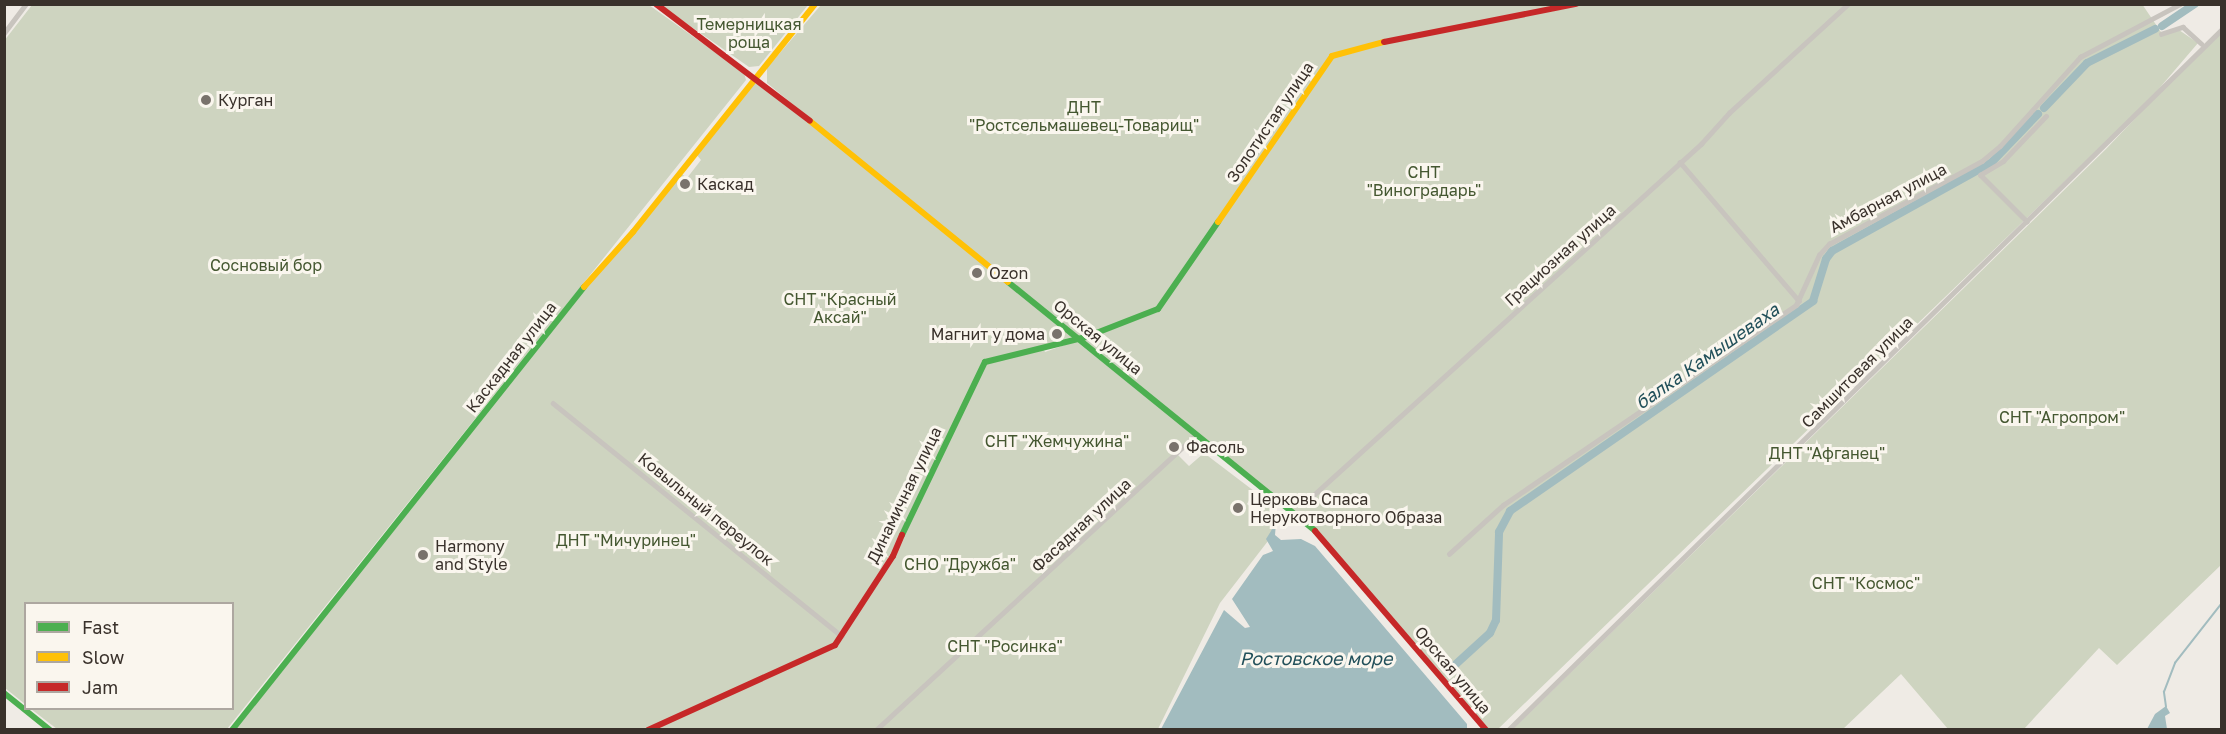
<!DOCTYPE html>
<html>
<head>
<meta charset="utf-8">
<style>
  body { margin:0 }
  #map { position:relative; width:2226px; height:734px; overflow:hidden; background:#efebe5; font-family:"Golos Text",sans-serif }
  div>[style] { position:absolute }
  .green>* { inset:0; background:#ced4c0 }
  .water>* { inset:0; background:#a2bcbf }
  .stream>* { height:1.5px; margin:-0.75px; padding:0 0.75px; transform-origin:0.75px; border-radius:0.75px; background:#a2bcbf }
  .river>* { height:8px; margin:-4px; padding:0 4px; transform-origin:4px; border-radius:4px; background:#a2bcbf }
  .street>* { height:4.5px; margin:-2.25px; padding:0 2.25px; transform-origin:2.25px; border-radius:2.25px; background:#c8c4be }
  .fast>* { height:6px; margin:-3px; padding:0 3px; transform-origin:3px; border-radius:3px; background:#4caf50 }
  .slow>* { height:6px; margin:-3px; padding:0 3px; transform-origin:3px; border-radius:3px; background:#ffc107 }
  .jam>* { height:6px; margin:-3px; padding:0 3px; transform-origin:3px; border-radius:3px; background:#c62828 }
  .dots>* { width:16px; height:16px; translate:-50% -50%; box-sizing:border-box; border:3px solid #faf6ee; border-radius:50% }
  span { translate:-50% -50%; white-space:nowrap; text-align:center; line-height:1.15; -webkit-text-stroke:6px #faf6ee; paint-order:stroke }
  .park-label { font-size:16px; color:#445730 }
  .poi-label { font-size:16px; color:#39312b }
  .left { translate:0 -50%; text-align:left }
  .right { translate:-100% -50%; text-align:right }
  .street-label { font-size:16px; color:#39312b }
  .water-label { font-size:18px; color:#22505a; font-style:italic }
  .frame { position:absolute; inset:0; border:6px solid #39312b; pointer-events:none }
  .legend { position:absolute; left:24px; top:602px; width:210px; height:108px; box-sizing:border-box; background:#faf6ee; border:2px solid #ada7a0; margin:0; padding:8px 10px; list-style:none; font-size:18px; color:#39312b }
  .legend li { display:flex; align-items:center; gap:12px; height:30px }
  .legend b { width:30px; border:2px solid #ada7a0 }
</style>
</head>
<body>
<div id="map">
  <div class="green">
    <div style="clip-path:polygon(2142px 4px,2163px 35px,2179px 30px,2198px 43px,2151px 98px,1498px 729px,1489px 729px,1314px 527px,1075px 336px,1042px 346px,1045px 352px,1076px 341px,1195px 436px,1176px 453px,1189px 466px,1204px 453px,1254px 491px,1247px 504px,1259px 514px,1265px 503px,1281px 517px,1268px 541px,1220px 603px,1158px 729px,230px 730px,679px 172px,687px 178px,701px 160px,696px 154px,753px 83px,761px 85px,1001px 276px,767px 83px,767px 68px,821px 5px)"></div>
    <div style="clip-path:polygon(32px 5px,649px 5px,744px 73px,746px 80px,227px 729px,57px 729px,31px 709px,232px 708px,232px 604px,26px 604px,25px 704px,5px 688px,4px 41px)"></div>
    <div style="clip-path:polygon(660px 5px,808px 5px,759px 66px,749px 67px)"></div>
    <div style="clip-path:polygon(2221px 33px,2221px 565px,2117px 665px,2099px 648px,2024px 729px,1948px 729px,1901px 674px,1843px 729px,1512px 730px,2106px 149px,2207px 43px)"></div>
  </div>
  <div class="water">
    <div style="clip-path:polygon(1276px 523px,1275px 535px,1281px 540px,1301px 539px,1315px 546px,1467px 724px,1467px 729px,1161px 729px,1224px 610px,1245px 628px,1250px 627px,1232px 599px,1263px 555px,1273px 551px,1266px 539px)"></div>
    <div style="clip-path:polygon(2166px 706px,2170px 713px,2165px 716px,2167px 729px,2147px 729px,2155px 714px)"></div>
  </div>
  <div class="stream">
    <div style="left:2166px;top:707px;width:15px;rotate:-98deg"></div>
    <div style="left:2164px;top:692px;width:31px;rotate:-69deg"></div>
    <div style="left:2175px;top:663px;width:76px;rotate:-51.9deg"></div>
  </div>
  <div class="river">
    <div style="left:2162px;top:26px;width:40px;rotate:-34deg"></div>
    <div style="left:2044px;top:108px;width:62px;rotate:-46.3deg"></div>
    <div style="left:2087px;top:63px;width:76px;rotate:-26.6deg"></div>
    <div style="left:1456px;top:664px;width:46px;rotate:-42.4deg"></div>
    <div style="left:1490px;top:633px;width:14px;rotate:-65deg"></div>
    <div style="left:1496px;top:620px;width:88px;rotate:-88deg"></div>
    <div style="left:1499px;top:532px;width:24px;rotate:-62deg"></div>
    <div style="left:1510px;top:511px;width:369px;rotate:-34.7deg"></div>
    <div style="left:1813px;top:301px;width:44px;rotate:-72.8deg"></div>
    <div style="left:1826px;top:259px;width:10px;rotate:-53deg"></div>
    <div style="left:1832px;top:251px;width:182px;rotate:-29deg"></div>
    <div style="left:1991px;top:163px;width:68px;rotate:-46.2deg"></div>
  </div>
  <div class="street">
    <div style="left:4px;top:33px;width:36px;rotate:-53deg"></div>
    <div style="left:2161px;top:34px;width:23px;rotate:-18deg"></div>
    <div style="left:2183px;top:27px;width:25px;rotate:42deg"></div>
    <div style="left:1680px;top:162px;width:183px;rotate:49.4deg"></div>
    <div style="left:2027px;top:222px;width:66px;rotate:-135deg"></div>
    <div style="left:1980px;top:175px;width:27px;rotate:-31deg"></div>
    <div style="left:2003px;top:161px;width:62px;rotate:-46.3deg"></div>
    <div style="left:553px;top:403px;width:371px;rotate:38.9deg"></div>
    <div style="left:1279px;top:502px;width:22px;rotate:8deg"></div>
    <div style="left:1301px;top:505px;width:7px;rotate:-34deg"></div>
    <div style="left:1307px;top:501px;width:532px;rotate:-42.18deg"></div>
    <div style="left:1701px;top:144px;width:42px;rotate:-47.9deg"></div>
    <div style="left:1729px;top:113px;width:161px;rotate:-42.5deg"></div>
    <div style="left:1449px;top:554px;width:73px;rotate:-42.2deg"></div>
    <div style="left:1503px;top:505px;width:355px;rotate:-34.3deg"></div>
    <div style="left:1796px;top:305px;width:55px;rotate:-65.3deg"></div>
    <div style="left:1819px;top:255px;width:15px;rotate:-48deg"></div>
    <div style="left:1829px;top:244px;width:174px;rotate:-28.5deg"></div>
    <div style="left:1982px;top:161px;width:23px;rotate:-40deg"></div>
    <div style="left:2000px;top:146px;width:120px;rotate:-48deg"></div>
    <div style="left:2080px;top:57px;width:113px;rotate:-27.9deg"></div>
    <div style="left:876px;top:730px;width:435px;rotate:-42.7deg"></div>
    <div style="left:1508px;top:730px;width:1001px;rotate:-44.47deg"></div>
  </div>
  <div class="fast">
    <div style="left:1008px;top:282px;width:395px;rotate:39deg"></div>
    <div style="left:902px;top:535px;width:192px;rotate:-64.4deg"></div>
    <div style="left:985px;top:362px;width:104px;rotate:-13.9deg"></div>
    <div style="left:1086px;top:337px;width:77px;rotate:-21.3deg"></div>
    <div style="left:1158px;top:309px;width:106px;rotate:-55.4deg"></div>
    <div style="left:4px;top:693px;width:59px;rotate:38.8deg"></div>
    <div style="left:232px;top:730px;width:566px;rotate:-51.53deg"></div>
  </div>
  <div class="slow">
    <div style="left:810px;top:121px;width:255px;rotate:39.1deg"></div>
    <div style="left:1218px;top:222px;width:201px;rotate:-55.5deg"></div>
    <div style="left:1332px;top:56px;width:54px;rotate:-15.1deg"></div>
    <div style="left:584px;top:287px;width:74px;rotate:-48.3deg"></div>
    <div style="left:633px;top:232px;width:292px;rotate:-51.4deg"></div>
  </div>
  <div class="jam">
    <div style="left:656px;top:4px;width:193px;rotate:37.2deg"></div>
    <div style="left:1384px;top:42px;width:196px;rotate:-11.2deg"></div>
    <div style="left:1315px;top:531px;width:262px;rotate:49.3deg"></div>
    <div style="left:648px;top:730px;width:205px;rotate:-24.4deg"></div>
    <div style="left:835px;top:645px;width:106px;rotate:-56.9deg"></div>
    <div style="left:893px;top:556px;width:23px;rotate:-67deg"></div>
  </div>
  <div class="dots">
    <div style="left:206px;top:100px;background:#79726c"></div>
    <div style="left:685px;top:184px;background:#79726c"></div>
    <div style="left:977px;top:273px;background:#79726c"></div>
    <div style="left:1057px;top:334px;background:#79726c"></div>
    <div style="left:1174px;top:447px;background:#79726c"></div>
    <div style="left:1238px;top:508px;background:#79726c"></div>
    <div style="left:423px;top:555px;background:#79726c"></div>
  </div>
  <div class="park-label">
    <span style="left:749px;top:33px">Темерницкая<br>роща</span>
    <span style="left:1084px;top:116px">ДНТ<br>"Ростсельмашевец-Товарищ"</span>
    <span style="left:1424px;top:181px">СНТ<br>"Виноградарь"</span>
    <span style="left:266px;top:265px">Сосновый бор</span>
    <span style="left:840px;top:308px">СНТ "Красный<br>Аксай"</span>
    <span style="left:2062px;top:417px">СНТ "Агропром"</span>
    <span style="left:1057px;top:441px">СНТ "Жемчужина"</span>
    <span style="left:1827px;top:453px">ДНТ "Афганец"</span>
    <span style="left:626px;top:540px">ДНТ "Мичуринец"</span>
    <span style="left:960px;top:564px">СНО "Дружба"</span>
    <span style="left:1866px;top:583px">СНТ "Космос"</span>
    <span style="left:1005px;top:646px">СНТ "Росинка"</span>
  </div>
  <div class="poi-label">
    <span class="left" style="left:218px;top:100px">Курган</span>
    <span class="left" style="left:697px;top:184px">Каскад</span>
    <span class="left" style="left:989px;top:273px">Ozon</span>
    <span class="right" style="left:1045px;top:334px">Магнит у дома</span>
    <span class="left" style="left:1186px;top:447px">Фасоль</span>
    <span class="left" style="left:1250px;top:508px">Церковь Спаса<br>Нерукотворного Образа</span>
    <span class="left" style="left:435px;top:555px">Harmony<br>and Style</span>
  </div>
  <div class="street-label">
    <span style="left:1270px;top:122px;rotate:-56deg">Золотистая улица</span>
    <span style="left:1888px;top:198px;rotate:-28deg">Амбарная улица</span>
    <span style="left:1560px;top:255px;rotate:-42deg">Грациозная улица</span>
    <span style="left:1098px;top:337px;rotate:39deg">Орская улица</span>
    <span style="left:511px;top:357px;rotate:-52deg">Каскадная улица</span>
    <span style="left:1857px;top:372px;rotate:-45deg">Самшитовая улица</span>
    <span style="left:904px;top:495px;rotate:-64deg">Динамичная улица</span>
    <span style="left:706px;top:509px;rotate:39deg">Ковыльный переулок</span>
    <span style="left:1081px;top:525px;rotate:-43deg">Фасадная улица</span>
    <span style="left:1453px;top:670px;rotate:50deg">Орская улица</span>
  </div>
  <div class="water-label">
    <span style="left:1707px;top:356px;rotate:-35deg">балка Камышеваха</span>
    <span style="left:1316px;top:658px">Ростовское море</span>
  </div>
  <div class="frame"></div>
  <ul class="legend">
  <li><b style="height:8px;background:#4caf50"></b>Fast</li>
  <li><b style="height:8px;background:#ffc107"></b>Slow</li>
  <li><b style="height:8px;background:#c62828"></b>Jam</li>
  </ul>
</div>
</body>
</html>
